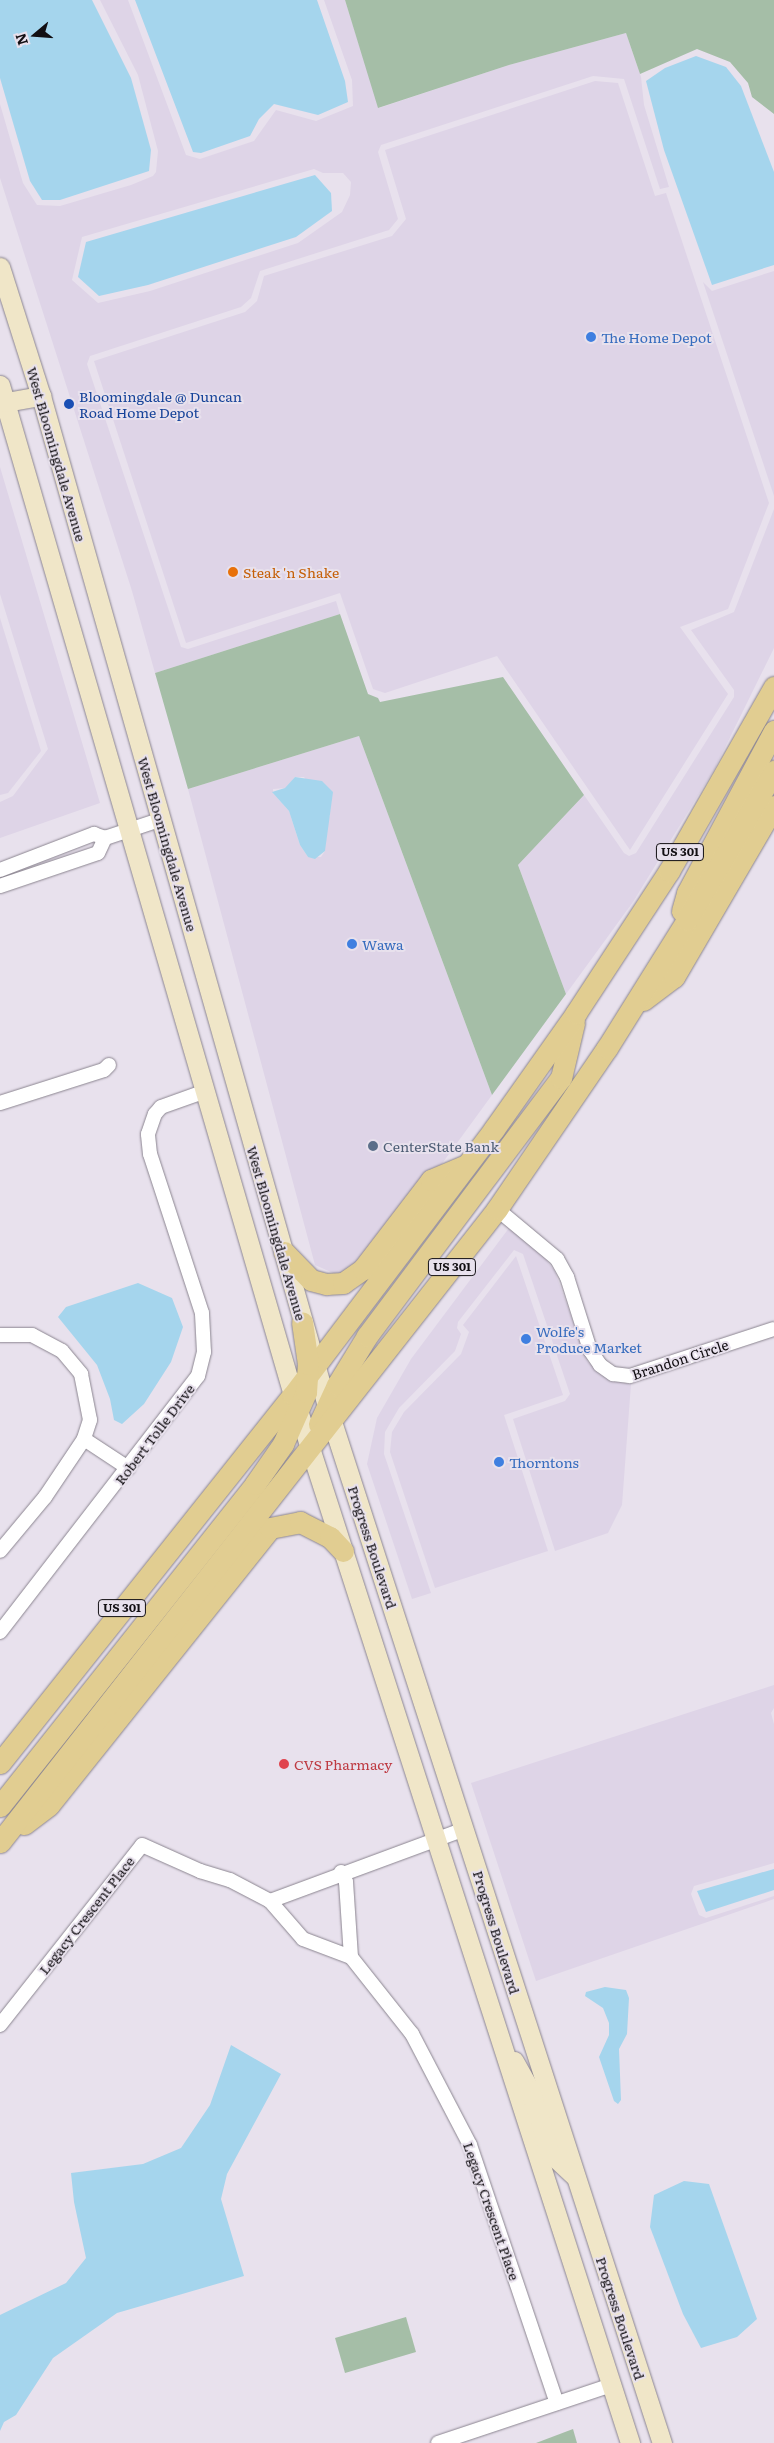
<!DOCTYPE html>
<html>
<head>
<meta charset="utf-8">
<style>
  body { margin:0 }
  #map { position:relative; width:774px; height:2443px; overflow:hidden; background:#e8e1ed; font-family:Literata,serif }
  div>[style] { position:absolute }
  .built>* { inset:0; background:#ded4e7 }
  .green>* { inset:0; background:#a5bea7 }
  .water>* { inset:0; background:#a5d5ed }
  .roads { filter:drop-shadow(0 0 1px #8b8590) drop-shadow(0 0 1px #8b8590) }
  .street>* { height:14px; margin:-7px; padding:0 7px; transform-origin:7px; border-radius:7px; background:#fff }
  .secondary>* { height:19px; margin:-9.5px; padding:0 9.5px; transform-origin:9.5px; border-radius:9.5px; background:#f0e6c8 }
  .primary>* { height:21px; margin:-10.5px; padding:0 10.5px; transform-origin:10.5px; border-radius:10.5px; background:#e1cd91 }
  .dots>* { width:14px; height:14px; translate:-50% -50%; box-sizing:border-box; border:2px solid #e8e1ed; border-radius:50% }
  span { translate:-50% -50%; white-space:nowrap; text-align:center; line-height:1.15; -webkit-text-stroke:4px #e8e1ed; paint-order:stroke }
  .shield-label span { padding:1px 4px; background:#e8e1ed; border:1px solid; border-radius:4px; -webkit-text-stroke-width:0 }
  .shield-label { font-size:12px; color:#120f13; font-weight:700 }
  .shop-label { font-size:14px; color:#366cbe }
  .left { translate:0 -50%; text-align:left }
  .transit-label { font-size:14px; color:#164399 }
  .street-label { font-size:14px; color:#120f13 }
  .food-label { font-size:14px; color:#c56008 }
  .service-label { font-size:14px; color:#4e5e75 }
  .health-label { font-size:14px; color:#be3a42 }
  .north { position:absolute; left:10px; top:10px; width:50px; height:50px; -webkit-text-stroke:4px #e8e1ed; paint-order:stroke; rotate:252deg; font-size:14px; font-weight:700; line-height:20px; text-align:center; color:#120f13 }
  .north::after { content:''; display:block; margin:auto; width:18px; height:22px; background:#120f13; clip-path:polygon(50% 0,100% 100%,50% 72%,0 100%) }
</style>
</head>
<body>
<div id="map">
  <div class="built">
    <div style="clip-path:polygon(evenodd,100px 0,128px 0,186px 155px,200px 159px,254px 141px,276px 110px,316px 121px,353px 106px,352px 80px,324px 0,345px 0,379px 108px,509px 65px,626px 33px,641px 77px,644px 105px,669px 187px,660px 189px,624px 79px,593px 76px,381px 145px,378px 152px,398px 219px,389px 230px,260px 271px,251px 298px,241px 307px,90px 356px,87px 364px,181px 647px,188px 649px,336px 601px,340px 614px,155px 673px,132px 591px,0 178px,0 104px,23px 183px,37px 205px,60px 206px,131px 185px,153px 176px,156px 172px,158px 151px,138px 75px,100px 0,314px 169px,323px 173px,343px 173px,351px 182px,350px 195px,342px 212px,298px 243px,150px 291px,98px 303px,72px 280px,82px 237px,314px 169px)"></div>
    <div style="clip-path:polygon(595px 81px,618px 83px,655px 196px,666px 193px,769px 503px,728px 609px,680px 627px,728px 694px,630px 850px,497px 656px,385px 693px,373px 689px,340px 593px,186px 643px,94px 361px,245px 312px,257px 301px,264px 276px,392px 236px,406px 219px,385px 150px)"></div>
    <div style="clip-path:polygon(774px 271px,774px 496px,703px 282px,712px 291px)"></div>
    <div style="clip-path:polygon(0 467px,100px 803px,0 838px,0 802px,13px 796px,48px 749px,0 594px)"></div>
    <div style="clip-path:polygon(774px 509px,774px 648px,715px 768px,633px 902px,566px 994px,518px 865px,584px 795px,624px 853px,629px 856px,636px 853px,734px 697px,734px 690px,691px 630px,734px 612px)"></div>
    <div style="clip-path:polygon(0 618px,41px 751px,8px 793px,0 795px)"></div>
    <div style="clip-path:polygon(evenodd,359px 736px,492px 1095px,438px 1169px,356px 1265px,340px 1276px,315px 1265px,188px 789px,359px 736px,295px 777px,304px 777px,330px 815px,326px 826px,325px 851px,321px 857px,308px 857px,300px 845px,289px 811px,273px 793px,273px 789px,286px 788px,295px 777px)"></div>
    <div style="clip-path:polygon(509px 1228px,544px 1256px,555px 1272px,588px 1362px,609px 1380px,631px 1384px,622px 1505px,608px 1533px,555px 1551px,513px 1419px,565px 1401px,570px 1394px,523px 1254px,514px 1250px,458px 1322px,457px 1328px,461px 1334px,455px 1351px,399px 1408px,385px 1432px,384px 1454px,431px 1593px,412px 1599px,367px 1464px,377px 1418px,411px 1359px)"></div>
    <div style="clip-path:polygon(516px 1256px,563px 1395px,504px 1415px,548px 1551px,435px 1588px,390px 1452px,392px 1432px,404px 1412px,461px 1354px,469px 1332px,463px 1325px)"></div>
    <div style="clip-path:polygon(774px 1685px,774px 1708px,771px 1713px,774px 1724px,774px 1863px,694px 1886px,691px 1894px,699px 1915px,706px 1918px,774px 1896px,774px 1899px,536px 1981px,471px 1783px)"></div>
  </div>
  <div class="green">
    <div style="clip-path:polygon(345px 0,774px 0,774px 114px,752px 97px,748px 83px,730px 62px,697px 49px,640px 74px,626px 33px,509px 65px,378px 108px)"></div>
    <div style="clip-path:polygon(340px 614px,368px 694px,378px 698px,380px 702px,503px 677px,584px 795px,518px 865px,566px 994px,492px 1095px,359px 736px,188px 789px,155px 673px)"></div>
    <div style="clip-path:polygon(406px 2317px,416px 2352px,345px 2373px,335px 2338px)"></div>
    <div style="clip-path:polygon(573px 2429px,577px 2443px,536px 2443px)"></div>
  </div>
  <div class="water">
    <div style="clip-path:polygon(0 0,92px 0,131px 78px,151px 150px,149px 171px,60px 200px,42px 200px,30px 181px,0 78px)"></div>
    <div style="clip-path:polygon(135px 0,317px 0,345px 81px,348px 102px,318px 115px,274px 104px,259px 119px,250px 136px,201px 153px,193px 152px)"></div>
    <div style="clip-path:polygon(696px 56px,726px 67px,741px 86px,774px 172px,774px 265px,712px 285px,664px 150px,646px 81px,665px 68px)"></div>
    <div style="clip-path:polygon(315px 175px,331px 193px,332px 211px,296px 237px,148px 285px,99px 296px,78px 277px,86px 242px)"></div>
    <div style="clip-path:polygon(295px 777px,322px 781px,333px 792px,325px 851px,315px 859px,308px 857px,300px 845px,289px 811px,272px 792px,285px 788px)"></div>
    <div style="clip-path:polygon(138px 1283px,172px 1298px,183px 1327px,171px 1362px,144px 1404px,122px 1424px,114px 1420px,110px 1399px,97px 1365px,58px 1317px,66px 1307px)"></div>
    <div style="clip-path:polygon(774px 1869px,774px 1890px,706px 1912px,697px 1891px)"></div>
    <div style="clip-path:polygon(605px 1987px,626px 1990px,629px 1998px,627px 2034px,619px 2049px,621px 2100px,618px 2104px,614px 2101px,599px 2057px,609px 2035px,609px 2023px,603px 2008px,585px 1996px,586px 1992px)"></div>
    <div style="clip-path:polygon(231px 2045px,281px 2074px,227px 2174px,221px 2199px,244px 2276px,117px 2313px,53px 2358px,16px 2415px,4px 2422px,0 2431px,0 2315px,66px 2283px,86px 2258px,74px 2202px,71px 2173px,143px 2164px,181px 2148px,210px 2105px)"></div>
    <div style="clip-path:polygon(684px 2181px,709px 2184px,757px 2319px,737px 2337px,701px 2348px,683px 2314px,650px 2227px,654px 2195px)"></div>
  </div>
  <div class="roads">
    <div class="street">
      <div style="left:0;top:870px;width:101px;rotate:-21deg"></div>
      <div style="left:94px;top:834px;width:12px;rotate:20deg"></div>
      <div style="left:105px;top:838px;width:60px;rotate:-18.4deg"></div>
      <div style="left:0;top:886px;width:103px;rotate:-18.6deg"></div>
      <div style="left:98px;top:853px;width:17px;rotate:-65deg"></div>
      <div style="left:0;top:1103px;width:109px;rotate:-17.6deg"></div>
      <div style="left:104px;top:1070px;width:7px;rotate:-45deg"></div>
      <div style="left:497px;top:1209px;width:78px;rotate:39.8deg"></div>
      <div style="left:557px;top:1259px;width:21px;rotate:61deg"></div>
      <div style="left:567px;top:1277px;width:77px;rotate:72.5deg"></div>
      <div style="left:590px;top:1350px;width:18px;rotate:56deg"></div>
      <div style="left:600px;top:1365px;width:16px;rotate:35deg"></div>
      <div style="left:613px;top:1374px;width:17px;rotate:7deg"></div>
      <div style="left:630px;top:1376px;width:151px;rotate:-18.1deg"></div>
      <div style="left:0;top:1335px;width:32px"></div>
      <div style="left:32px;top:1335px;width:34px;rotate:28deg"></div>
      <div style="left:62px;top:1351px;width:30px;rotate:50deg"></div>
      <div style="left:81px;top:1374px;width:47px;rotate:78.9deg"></div>
      <div style="left:90px;top:1420px;width:20px;rotate:108deg"></div>
      <div style="left:84px;top:1439px;width:70px;rotate:123.9deg"></div>
      <div style="left:45px;top:1497px;width:70px;rotate:129.8deg"></div>
      <div style="left:84px;top:1439px;width:53px;rotate:33.4deg"></div>
      <div style="left:0;top:1632px;width:324px;rotate:-52.3deg"></div>
      <div style="left:198px;top:1376px;width:25px;rotate:-76deg"></div>
      <div style="left:204px;top:1352px;width:39px;rotate:-93deg"></div>
      <div style="left:202px;top:1313px;width:167px;rotate:-108.1deg"></div>
      <div style="left:150px;top:1154px;width:20px;rotate:-96deg"></div>
      <div style="left:148px;top:1134px;width:21px;rotate:-71deg"></div>
      <div style="left:155px;top:1114px;width:9px;rotate:-49deg"></div>
      <div style="left:161px;top:1107px;width:45px;rotate:-19.7deg"></div>
      <div style="left:341px;top:1872px;width:11px;rotate:63deg"></div>
      <div style="left:346px;top:1882px;width:75px;rotate:86.2deg"></div>
      <div style="left:270px;top:1901px;width:208px;rotate:-20.3deg"></div>
      <div style="left:0;top:2025px;width:229px;rotate:-51.7deg"></div>
      <div style="left:142px;top:1845px;width:64px;rotate:24.1deg"></div>
      <div style="left:200px;top:1871px;width:31px;rotate:17deg"></div>
      <div style="left:230px;top:1880px;width:45px;rotate:27.7deg"></div>
      <div style="left:270px;top:1901px;width:50px;rotate:49deg"></div>
      <div style="left:303px;top:1939px;width:51px;rotate:20.6deg"></div>
      <div style="left:351px;top:1957px;width:98px;rotate:51.6deg"></div>
      <div style="left:412px;top:2034px;width:125px;rotate:62.4deg"></div>
      <div style="left:470px;top:2145px;width:272px;rotate:71.4deg"></div>
      <div style="left:438px;top:2443px;width:182px;rotate:-18.5deg"></div>
    </div>
    <div class="secondary">
      <div style="left:0;top:267px;width:135px;rotate:72.4deg"></div>
      <div style="left:41px;top:396px;width:1050px;rotate:74.19deg"></div>
      <div style="left:327px;top:1406px;width:1090px;rotate:72.1deg"></div>
      <div style="left:0;top:385px;width:1052px;rotate:73.82deg"></div>
      <div style="left:293px;top:1395px;width:1101px;rotate:72.17deg"></div>
      <div style="left:6px;top:402px;width:36px;rotate:-10deg"></div>
      <div style="left:514px;top:2061px;width:33px;rotate:61deg"></div>
      <div style="left:530px;top:2090px;width:66px;rotate:72.4deg"></div>
      <div style="left:550px;top:2153px;width:33px;rotate:43deg"></div>
    </div>
    <div class="primary">
      <div style="left:682px;top:911px;width:19px;rotate:-74deg"></div>
      <div style="left:687px;top:893px;width:184px;rotate:-61.8deg"></div>
      <div style="left:643px;top:1000px;width:39px;rotate:-37deg"></div>
      <div style="left:674px;top:977px;width:198px;rotate:-59.7deg"></div>
      <div style="left:284px;top:1252px;width:39px;rotate:46deg"></div>
      <div style="left:311px;top:1280px;width:16px;rotate:15deg"></div>
      <div style="left:326px;top:1284px;width:17px;rotate:-3deg"></div>
      <div style="left:343px;top:1283px;width:24px;rotate:-35deg"></div>
      <div style="left:363px;top:1269px;width:112px;rotate:-52.6deg"></div>
      <div style="left:431px;top:1180px;width:38px;rotate:-23deg"></div>
      <div style="left:319px;top:1424px;width:43px;rotate:-65.2deg"></div>
      <div style="left:337px;top:1385px;width:57px;rotate:-58.5deg"></div>
      <div style="left:367px;top:1336px;width:323px;rotate:-53.1deg"></div>
      <div style="left:561px;top:1078px;width:57px;rotate:-76.7deg"></div>
      <div style="left:0;top:1763px;width:470px;rotate:-51.5deg"></div>
      <div style="left:293px;top:1395px;width:333px;rotate:-52.9deg"></div>
      <div style="left:494px;top:1129px;width:142px;rotate:-54.7deg"></div>
      <div style="left:576px;top:1013px;width:170px;rotate:-56.8deg"></div>
      <div style="left:669px;top:871px;width:212px;rotate:-60.3deg"></div>
      <div style="left:0;top:1806px;width:411px;rotate:-51.6deg"></div>
      <div style="left:255px;top:1484px;width:49px;rotate:-55deg"></div>
      <div style="left:283px;top:1444px;width:57px;rotate:-66.1deg"></div>
      <div style="left:306px;top:1392px;width:28px;rotate:-86deg"></div>
      <div style="left:308px;top:1364px;width:42px;rotate:-98.1deg"></div>
      <div style="left:24px;top:1824px;width:31px;rotate:-37deg"></div>
      <div style="left:49px;top:1805px;width:354px;rotate:-51.4deg"></div>
      <div style="left:270px;top:1528px;width:31px;rotate:-11deg"></div>
      <div style="left:300px;top:1522px;width:34px;rotate:27deg"></div>
      <div style="left:330px;top:1537px;width:19px;rotate:47deg"></div>
      <div style="left:0;top:1842px;width:805px;rotate:-51.86deg"></div>
      <div style="left:497px;top:1209px;width:195px;rotate:-55.7deg"></div>
      <div style="left:607px;top:1048px;width:151px;rotate:-58deg"></div>
      <div style="left:687px;top:920px;width:173px;rotate:-59.7deg"></div>
    </div>
  </div>
  <div class="dots">
    <div style="left:591px;top:337px;background:#3f7fe0"></div>
    <div style="left:69px;top:404px;background:#1a4fb4"></div>
    <div style="left:233px;top:572px;background:#e8710a"></div>
    <div style="left:352px;top:944px;background:#3f7fe0"></div>
    <div style="left:373px;top:1146px;background:#5c6f8a"></div>
    <div style="left:526px;top:1339px;background:#3f7fe0"></div>
    <div style="left:499px;top:1462px;background:#3f7fe0"></div>
    <div style="left:284px;top:1764px;background:#e0444e"></div>
  </div>
  <div class="shield-label">
    <span style="left:680px;top:852px">US 301</span>
    <span style="left:452px;top:1267px">US 301</span>
    <span style="left:122px;top:1608px">US 301</span>
  </div>
  <div class="shop-label">
    <span class="left" style="left:601px;top:337px">The Home Depot</span>
    <span class="left" style="left:362px;top:944px">Wawa</span>
    <span class="left" style="left:536px;top:1339px">Wolfe's<br>Produce Market</span>
    <span class="left" style="left:509px;top:1462px">Thorntons</span>
  </div>
  <div class="transit-label">
    <span class="left" style="left:79px;top:404px">Bloomingdale @ Duncan<br>Road Home Depot</span>
  </div>
  <div class="street-label">
    <span style="left:57px;top:454px;rotate:74deg">West Bloomingdale Avenue</span>
    <span style="left:168px;top:844px;rotate:74deg">West Bloomingdale Avenue</span>
    <span style="left:277px;top:1233px;rotate:74deg">West Bloomingdale Avenue</span>
    <span style="left:680px;top:1359px;rotate:-18deg">Brandon Circle</span>
    <span style="left:154px;top:1434px;rotate:-53deg">Robert Tolle Drive</span>
    <span style="left:373px;top:1547px;rotate:72deg">Progress Boulevard</span>
    <span style="left:86px;top:1915px;rotate:-52deg">Legacy Crescent Place</span>
    <span style="left:497px;top:1932px;rotate:73deg">Progress Boulevard</span>
    <span style="left:492px;top:2211px;rotate:71deg">Legacy Crescent Place</span>
    <span style="left:621px;top:2318px;rotate:72deg">Progress Boulevard</span>
  </div>
  <div class="food-label">
    <span class="left" style="left:243px;top:572px">Steak 'n Shake</span>
  </div>
  <div class="service-label">
    <span class="left" style="left:383px;top:1146px">CenterState Bank</span>
  </div>
  <div class="health-label">
    <span class="left" style="left:294px;top:1764px">CVS Pharmacy</span>
  </div>
  <div class="north">N</div>
</div>
</body>
</html>
